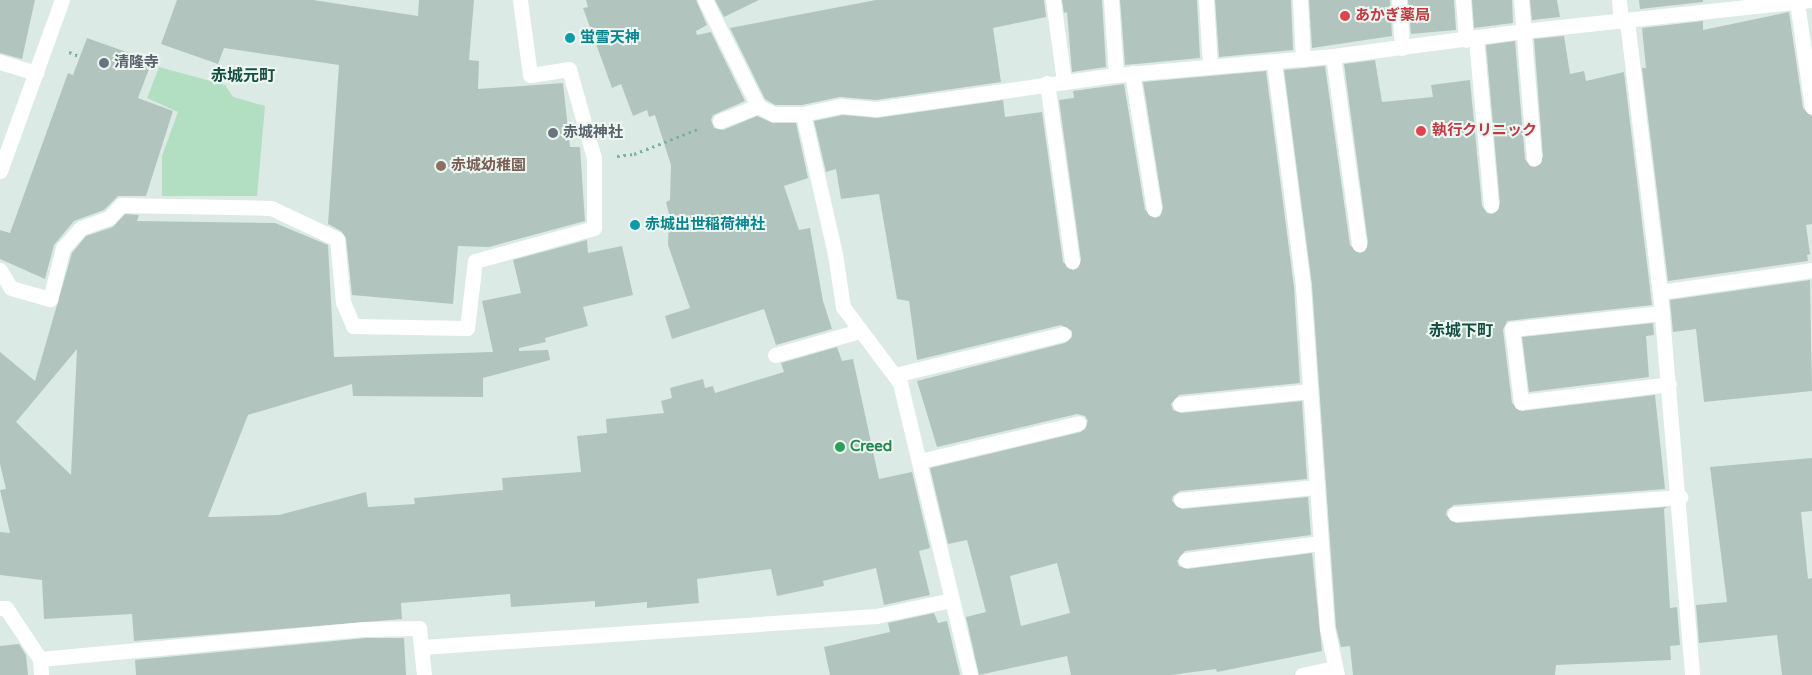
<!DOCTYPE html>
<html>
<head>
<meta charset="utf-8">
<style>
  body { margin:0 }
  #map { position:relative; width:1812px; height:675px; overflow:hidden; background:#dceae5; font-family:"Varela Round","Noto Sans JP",sans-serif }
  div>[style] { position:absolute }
  .green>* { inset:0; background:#b2dec1 }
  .building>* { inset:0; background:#b1c5be }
  .path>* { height:3px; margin-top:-1.5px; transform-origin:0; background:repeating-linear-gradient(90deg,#79b1a3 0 2.5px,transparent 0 6.5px) }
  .minor>* { height:15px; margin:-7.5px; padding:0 7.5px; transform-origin:7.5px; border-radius:7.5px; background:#fff }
  .dots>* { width:14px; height:14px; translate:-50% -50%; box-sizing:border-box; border:2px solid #edf7f2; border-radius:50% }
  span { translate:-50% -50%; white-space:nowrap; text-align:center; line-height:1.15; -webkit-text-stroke:4px #edf7f2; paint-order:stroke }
  .health-label { font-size:15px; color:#be3a42; font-weight:700 }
  .left { translate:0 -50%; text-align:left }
  .culture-label { font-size:15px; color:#0d838f; font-weight:700 }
  .worship-label { font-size:15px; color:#5b616d; font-weight:700 }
  .education-label { font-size:15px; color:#785e54; font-weight:700 }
  .leisure-label { font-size:15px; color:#27864d; font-weight:700 }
  .neighbourhood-label { font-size:16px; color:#174e44; font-weight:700 }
</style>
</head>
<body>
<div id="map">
  <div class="green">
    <div style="clip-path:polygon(159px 67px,225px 85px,233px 97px,265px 106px,257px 196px,162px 196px,162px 156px,178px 112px,147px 98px)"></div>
  </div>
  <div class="building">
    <div style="clip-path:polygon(0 0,35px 0,22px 59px,0 53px)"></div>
    <div style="clip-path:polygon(177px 0,313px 0,418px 16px,419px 0,474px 0,469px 60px,479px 61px,478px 89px,563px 83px,570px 147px,580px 147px,585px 221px,489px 247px,458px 246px,453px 304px,352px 295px,346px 238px,341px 231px,328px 224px,339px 65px,224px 48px,218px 64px,161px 44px)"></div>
    <div style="clip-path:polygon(586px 0,696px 0,707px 25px,696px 31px,697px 35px,711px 32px,745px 101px,713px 115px,711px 120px,714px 128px,723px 130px,757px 116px,773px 123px,796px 123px,808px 178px,784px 186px,799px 230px,810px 228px,823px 301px,832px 329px,776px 345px,764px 309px,672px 339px,665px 316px,690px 308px,668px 245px,669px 214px,666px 202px,670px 200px,671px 165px,655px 115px,649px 117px,647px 110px,633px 116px,621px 84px,612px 88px,583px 8px,588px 7px)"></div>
    <div style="clip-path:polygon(715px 0,759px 0,724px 17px)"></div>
    <div style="clip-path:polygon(876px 0,1044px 0,1046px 17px,993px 28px,1001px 82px,876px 100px,840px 97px,802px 105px,775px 105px,765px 99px,730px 28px)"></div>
    <div style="clip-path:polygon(1062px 0,1102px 0,1106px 67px,1072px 72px,1067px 12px,1064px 13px)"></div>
    <div style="clip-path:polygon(1120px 0,1197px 0,1200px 58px,1125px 65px)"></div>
    <div style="clip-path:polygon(1215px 0,1291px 0,1293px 50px,1219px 57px)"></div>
    <div style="clip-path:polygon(1309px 0,1390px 0,1392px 36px,1312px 48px)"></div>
    <div style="clip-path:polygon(1408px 0,1454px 0,1456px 30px,1411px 34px)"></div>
    <div style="clip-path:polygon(1472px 0,1512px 0,1513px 23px,1474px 28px)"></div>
    <div style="clip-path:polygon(1530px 0,1557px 0,1560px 17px,1532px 20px)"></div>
    <div style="clip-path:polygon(1639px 0,1703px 0,1703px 2px,1640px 9px)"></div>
    <div style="clip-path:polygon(1789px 12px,1803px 108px,1812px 116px,1812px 224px,1806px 225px,1810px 254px,1807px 255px,1808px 261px,1668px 281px,1642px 68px,1646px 68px,1642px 28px,1703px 21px,1703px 30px)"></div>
    <div style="clip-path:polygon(1564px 36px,1570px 74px,1584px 71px,1586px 81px,1624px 72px,1652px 305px,1507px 321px,1503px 330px,1512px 403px,1522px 411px,1655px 395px,1665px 489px,1454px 505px,1447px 510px,1446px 515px,1456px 523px,1667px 507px,1664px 509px,1670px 608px,1677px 607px,1680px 645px,1670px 646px,1671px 660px,1556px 665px,1555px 675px,1353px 675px,1350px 646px,1341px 647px,1336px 627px,1312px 285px,1284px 70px,1325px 66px,1350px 245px,1360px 253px,1365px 251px,1368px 243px,1344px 64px,1375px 60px,1382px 102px,1433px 97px,1431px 85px,1470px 80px,1482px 206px,1487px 213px,1492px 214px,1500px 204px,1486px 45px,1515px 41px,1525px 159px,1530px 166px,1535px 167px,1543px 157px,1534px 39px)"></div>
    <div style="clip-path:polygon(87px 38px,152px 61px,138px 98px,173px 111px,146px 196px,118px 196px,104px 210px,74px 221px,54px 245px,45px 279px,0 259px,0 230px,10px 233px,68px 73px,73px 75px)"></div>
    <div style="clip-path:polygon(evenodd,1266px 71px,1294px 287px,1300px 383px,1179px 395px,1171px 404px,1173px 410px,1181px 413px,1302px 401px,1307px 479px,1180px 491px,1173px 496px,1172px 501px,1182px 509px,1308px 497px,1311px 535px,1185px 551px,1177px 561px,1179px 566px,1187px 569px,1312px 553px,1322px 651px,1217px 672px,1216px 669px,1171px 675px,1071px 675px,1067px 656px,979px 675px,966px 617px,986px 612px,967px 540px,948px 544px,930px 468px,1081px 432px,1088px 421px,1085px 416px,1077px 414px,937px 447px,917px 381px,1065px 343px,1072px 337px,1072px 331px,1061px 325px,917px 360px,909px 301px,897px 299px,879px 194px,841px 199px,836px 169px,826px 172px,814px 121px,843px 115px,877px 118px,1003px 100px,1005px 117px,1042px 112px,1063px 262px,1073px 270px,1078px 268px,1081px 260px,1059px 100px,1074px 98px,1073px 91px,1124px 84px,1145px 210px,1155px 218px,1160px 216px,1163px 208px,1143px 82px,1266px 71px,1057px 563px,1070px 613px,1021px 626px,1010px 576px,1057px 563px)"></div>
    <div style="clip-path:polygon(evenodd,125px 214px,139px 215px,137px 221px,275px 223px,328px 245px,334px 357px,493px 352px,482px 301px,521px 293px,513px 260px,587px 240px,588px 253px,622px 246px,633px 295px,583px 307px,588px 326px,545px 338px,546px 342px,519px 348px,519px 351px,548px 350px,550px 360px,483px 378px,483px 397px,353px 396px,352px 384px,248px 415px,208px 517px,279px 515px,366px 492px,368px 507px,415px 504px,414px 498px,503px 490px,502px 478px,581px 472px,577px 436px,607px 433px,606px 419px,664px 413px,661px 401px,672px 398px,670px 388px,703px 379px,705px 388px,713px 386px,715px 393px,784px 372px,781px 363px,837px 347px,842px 361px,853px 359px,879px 479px,912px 472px,930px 548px,919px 551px,930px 595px,884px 605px,876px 568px,823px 581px,824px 586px,777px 596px,771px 569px,697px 579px,699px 603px,647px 608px,647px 602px,595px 607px,595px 601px,511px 607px,510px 594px,401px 603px,402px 619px,134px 641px,132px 614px,44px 619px,42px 580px,0 575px,0 532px,10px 533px,0 490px,6px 489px,0 464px,0 352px,35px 381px,72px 253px,86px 236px,113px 227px,125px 214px,77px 349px,71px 475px,16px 422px,77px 349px)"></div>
    <div style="clip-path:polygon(1810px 280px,1812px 391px,1704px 402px,1696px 329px,1673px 332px,1670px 300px)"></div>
    <div style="clip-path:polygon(1653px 323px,1654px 335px,1646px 336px,1649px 377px,1529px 392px,1522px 337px)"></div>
    <div style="clip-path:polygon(1812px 458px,1812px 511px,1801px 512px,1808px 579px,1812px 578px,1812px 675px,1782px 675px,1777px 635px,1699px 643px,1696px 605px,1727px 602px,1710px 467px)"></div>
    <div style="clip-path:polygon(934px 613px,938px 623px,947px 621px,960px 675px,830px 675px,824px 647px,890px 632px,888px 623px)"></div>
    <div style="clip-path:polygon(366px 638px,404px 638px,406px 675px,136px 675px,135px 660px)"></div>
    <div style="clip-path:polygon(19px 644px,26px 655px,28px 675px,0 675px,0 646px)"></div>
  </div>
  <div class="path">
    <div style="left:69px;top:52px;width:9px;rotate:21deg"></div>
    <div style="left:617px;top:156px;width:17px;rotate:-7deg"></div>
    <div style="left:634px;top:154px;width:69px;rotate:-21.3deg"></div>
  </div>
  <div class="minor">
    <div style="left:705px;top:0;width:119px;rotate:63.4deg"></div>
    <div style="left:758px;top:106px;width:17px;rotate:28deg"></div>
    <div style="left:773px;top:114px;width:30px"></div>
    <div style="left:803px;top:114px;width:40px;rotate:-12deg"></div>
    <div style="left:842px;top:106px;width:34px;rotate:5deg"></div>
    <div style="left:876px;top:109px;width:242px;rotate:-8.1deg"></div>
    <div style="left:1116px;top:75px;width:218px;rotate:-5deg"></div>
    <div style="left:1333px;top:56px;width:191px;rotate:-7.5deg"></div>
    <div style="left:1522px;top:31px;width:291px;rotate:-6.1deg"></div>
    <div style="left:1053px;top:0;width:82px;rotate:82.3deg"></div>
    <div style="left:1111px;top:0;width:75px;rotate:86.2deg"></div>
    <div style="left:1206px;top:0;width:66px;rotate:86.5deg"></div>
    <div style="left:1300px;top:0;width:59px;rotate:87.1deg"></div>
    <div style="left:1399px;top:0;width:48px;rotate:86.4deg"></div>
    <div style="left:1463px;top:0;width:40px;rotate:85.7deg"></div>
    <div style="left:1521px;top:0;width:159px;rotate:85.3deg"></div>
    <div style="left:1619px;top:0;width:21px;rotate:85deg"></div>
    <div style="left:1797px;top:2px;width:106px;rotate:81.9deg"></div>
    <div style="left:1627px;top:21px;width:273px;rotate:83.1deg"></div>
    <div style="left:1660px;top:292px;width:384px;rotate:85.2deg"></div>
    <div style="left:1476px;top:39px;width:167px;rotate:84.8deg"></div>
    <div style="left:1333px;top:56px;width:190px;rotate:82.1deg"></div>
    <div style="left:0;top:62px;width:38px;rotate:17deg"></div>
    <div style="left:1274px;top:62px;width:226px;rotate:82.6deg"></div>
    <div style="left:1303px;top:286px;width:343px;rotate:86deg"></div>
    <div style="left:1327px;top:628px;width:48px;rotate:78deg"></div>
    <div style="left:1132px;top:73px;width:138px;rotate:80.8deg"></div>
    <div style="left:1047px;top:83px;width:180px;rotate:82deg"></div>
    <div style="left:803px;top:114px;width:144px;rotate:77.1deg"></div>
    <div style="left:835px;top:254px;width:54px;rotate:81.4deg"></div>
    <div style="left:843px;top:307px;width:95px;rotate:53.1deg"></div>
    <div style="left:900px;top:383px;width:300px;rotate:76.5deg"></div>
    <div style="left:720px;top:121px;width:41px;rotate:-21.5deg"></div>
    <div style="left:0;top:171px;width:182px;rotate:-70.1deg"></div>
    <div style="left:0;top:270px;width:21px;rotate:59deg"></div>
    <div style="left:11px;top:288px;width:41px;rotate:15.8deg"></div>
    <div style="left:50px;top:299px;width:53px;rotate:-75.7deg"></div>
    <div style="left:63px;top:248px;width:27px;rotate:-48deg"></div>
    <div style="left:81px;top:228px;width:30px;rotate:-20deg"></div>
    <div style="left:109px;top:218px;width:18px;rotate:-47deg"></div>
    <div style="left:121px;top:205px;width:150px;rotate:1.1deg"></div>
    <div style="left:271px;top:208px;width:73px;rotate:25.2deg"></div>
    <div style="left:337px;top:239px;width:63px;rotate:84.6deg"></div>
    <div style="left:343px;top:302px;width:26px;rotate:67deg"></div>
    <div style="left:353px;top:326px;width:114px;rotate:1deg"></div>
    <div style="left:467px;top:328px;width:67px;rotate:-83.2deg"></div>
    <div style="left:475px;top:261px;width:123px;rotate:-15.5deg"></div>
    <div style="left:594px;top:228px;width:70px;rotate:-90deg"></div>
    <div style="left:594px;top:158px;width:92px;rotate:-105.7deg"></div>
    <div style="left:569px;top:69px;width:39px;rotate:171deg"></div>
    <div style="left:530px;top:75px;width:76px;rotate:-97.6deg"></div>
    <div style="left:1660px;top:292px;width:154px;rotate:-8.2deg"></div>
    <div style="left:1662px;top:313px;width:151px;rotate:173.9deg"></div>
    <div style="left:1512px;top:329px;width:74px;rotate:83deg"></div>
    <div style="left:1521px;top:402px;width:149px;rotate:-6.9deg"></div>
    <div style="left:775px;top:355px;width:88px;rotate:-15.8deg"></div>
    <div style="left:895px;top:375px;width:173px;rotate:-13.7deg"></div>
    <div style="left:1180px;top:404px;width:131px;rotate:-5.7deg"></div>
    <div style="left:920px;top:461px;width:163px;rotate:-13.4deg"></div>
    <div style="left:1181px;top:500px;width:137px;rotate:-5.5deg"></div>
    <div style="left:1455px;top:514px;width:226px;rotate:-4.3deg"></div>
    <div style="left:1186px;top:560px;width:135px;rotate:-7.2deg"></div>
    <div style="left:0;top:608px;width:6px"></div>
    <div style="left:6px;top:608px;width:61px;rotate:56.3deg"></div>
    <div style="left:40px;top:659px;width:16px;rotate:86deg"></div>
    <div style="left:422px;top:647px;width:455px;rotate:-3.9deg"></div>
    <div style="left:876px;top:616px;width:77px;rotate:-12deg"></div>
    <div style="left:40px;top:659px;width:326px;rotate:-5.3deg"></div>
    <div style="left:365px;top:629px;width:54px;rotate:-1.1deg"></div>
    <div style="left:419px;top:628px;width:47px;rotate:83.9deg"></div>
    <div style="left:1302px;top:675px;width:34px;rotate:-12deg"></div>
  </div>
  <div class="dots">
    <div style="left:1345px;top:16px;background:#e0444e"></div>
    <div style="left:570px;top:38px;background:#0f9aa8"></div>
    <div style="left:104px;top:63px;background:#6b7280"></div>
    <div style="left:1421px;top:131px;background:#e0444e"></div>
    <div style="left:553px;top:133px;background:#6b7280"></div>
    <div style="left:441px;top:166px;background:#8d6e63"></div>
    <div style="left:635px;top:225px;background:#0f9aa8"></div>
    <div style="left:840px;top:447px;background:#2e9e5b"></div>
  </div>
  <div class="health-label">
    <span class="left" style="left:1355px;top:16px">あかぎ薬局</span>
    <span class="left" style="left:1432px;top:131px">執行クリニック</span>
  </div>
  <div class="culture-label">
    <span class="left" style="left:580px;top:38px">蛍雪天神</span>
    <span class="left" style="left:645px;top:225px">赤城出世稲荷神社</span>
  </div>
  <div class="worship-label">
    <span class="left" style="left:114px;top:63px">清隆寺</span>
    <span class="left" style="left:563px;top:133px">赤城神社</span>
  </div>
  <div class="education-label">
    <span class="left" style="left:451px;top:166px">赤城幼稚園</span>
  </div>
  <div class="leisure-label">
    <span class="left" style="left:850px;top:447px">Creed</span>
  </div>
  <div class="neighbourhood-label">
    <span style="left:243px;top:76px">赤城元町</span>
    <span style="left:1461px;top:331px">赤城下町</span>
  </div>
</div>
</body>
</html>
